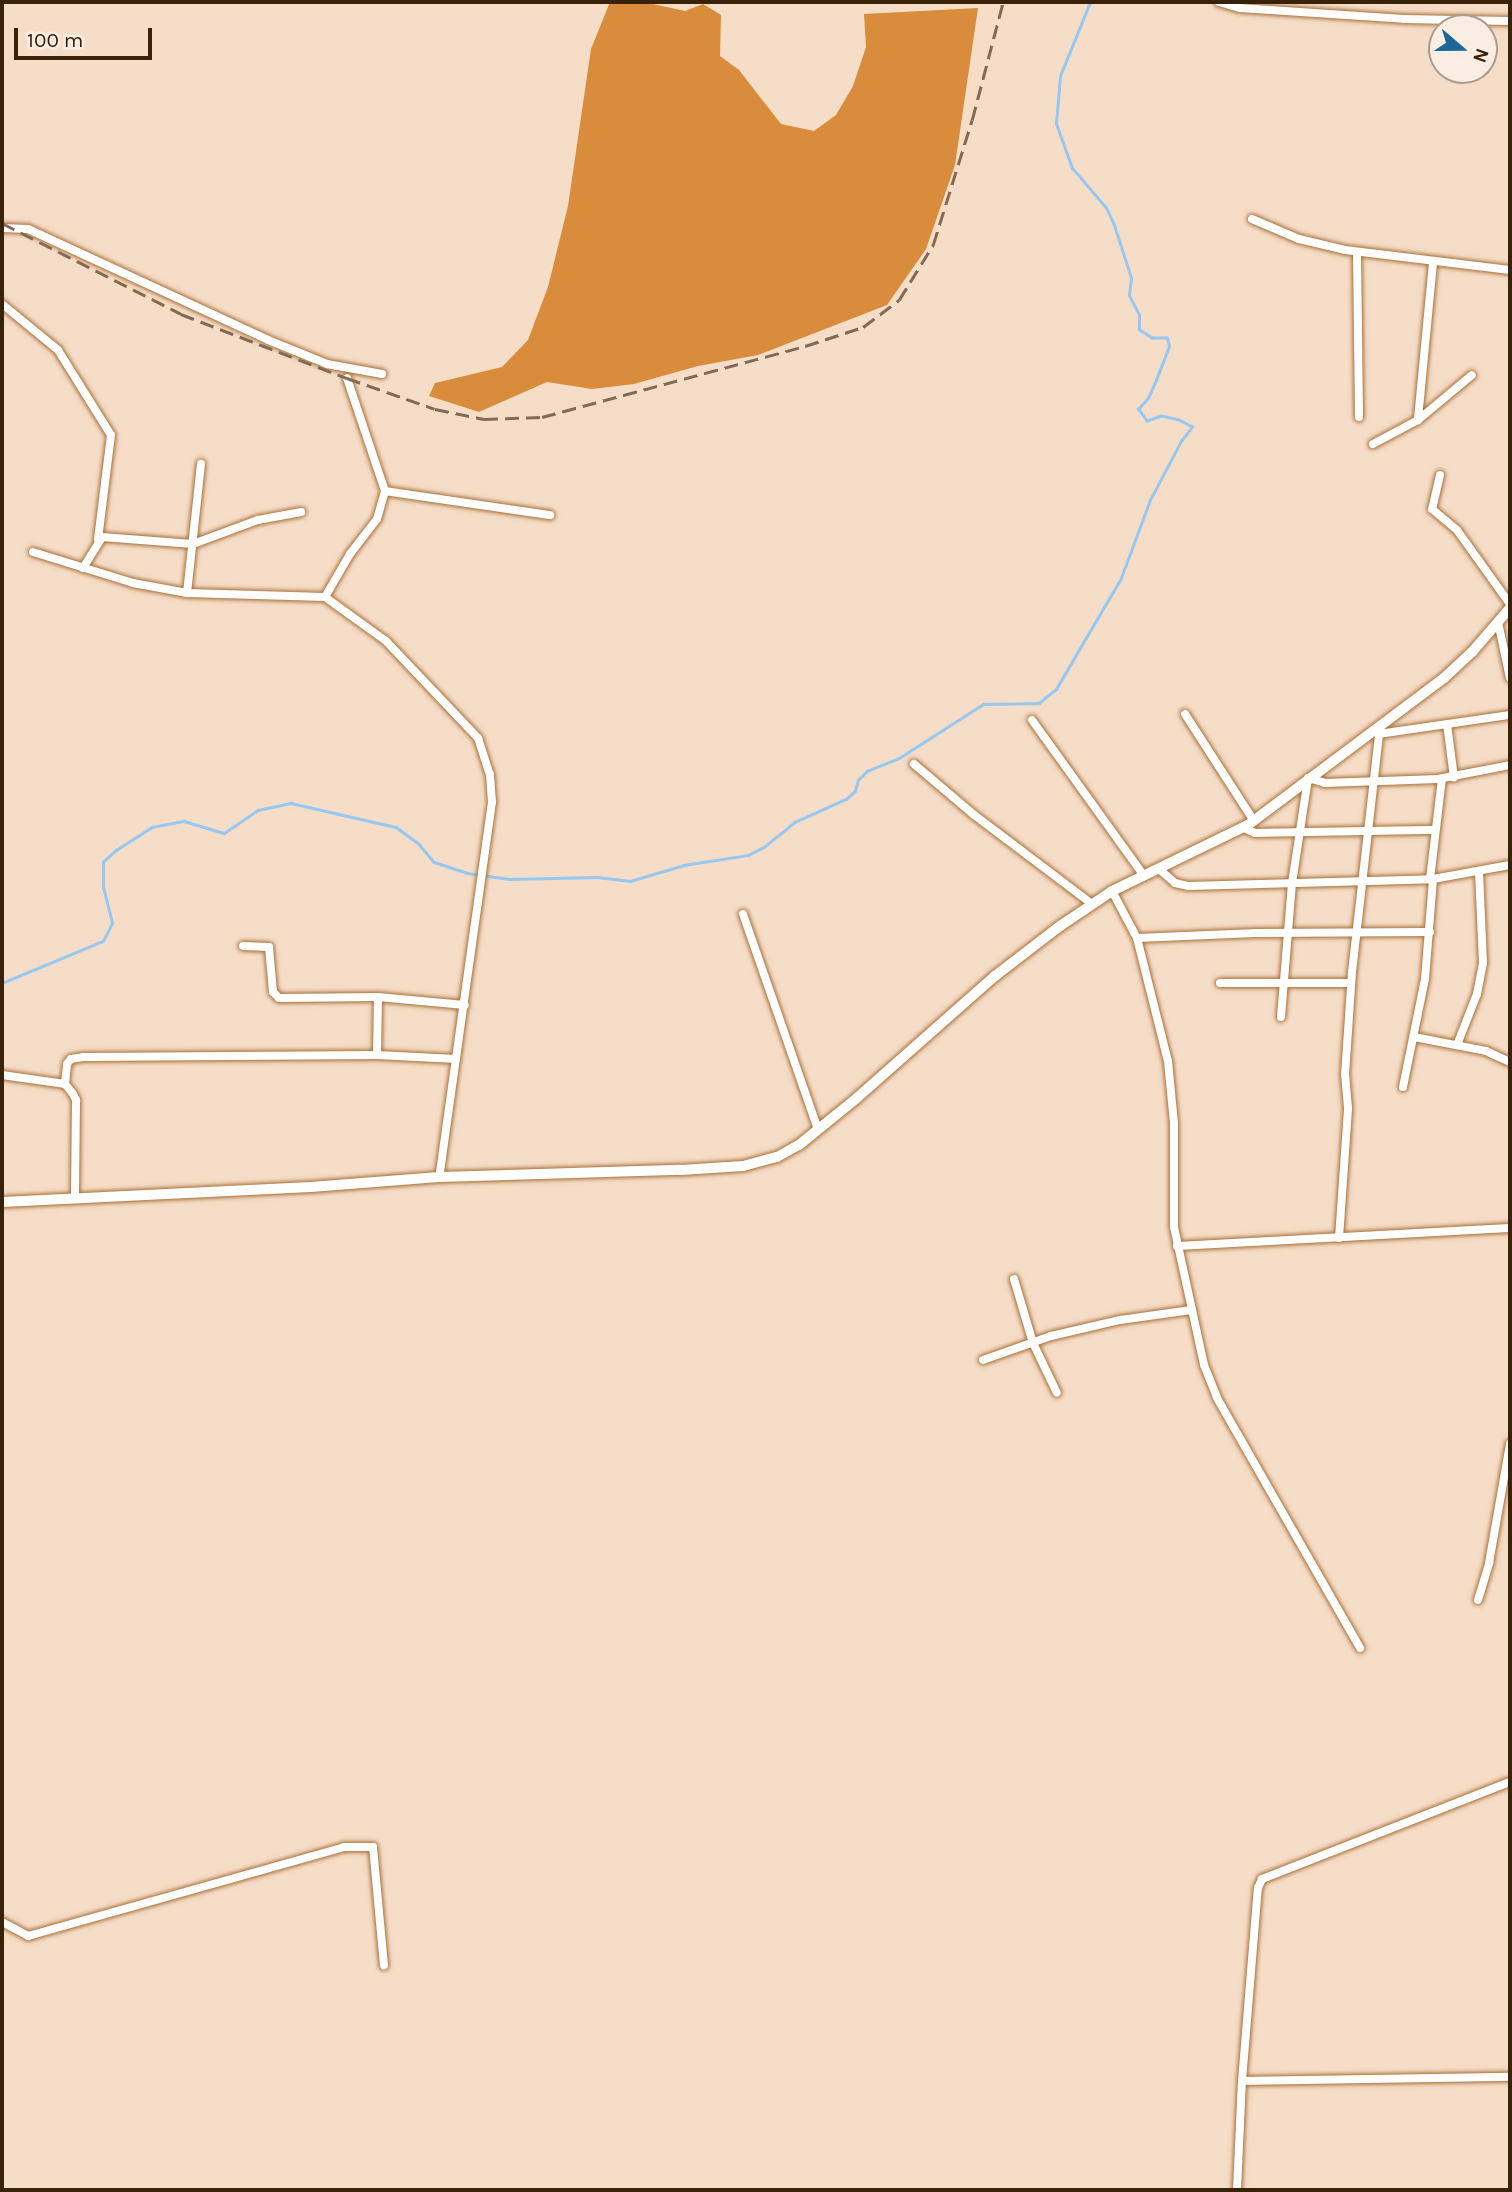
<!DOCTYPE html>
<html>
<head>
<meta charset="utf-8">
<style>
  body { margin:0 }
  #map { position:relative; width:1512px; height:2192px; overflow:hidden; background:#f6ddc7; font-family:Karla,sans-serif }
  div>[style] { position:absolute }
  .forest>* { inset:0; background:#d88c3c }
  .stream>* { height:2.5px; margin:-1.25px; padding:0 1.25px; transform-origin:1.25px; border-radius:1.25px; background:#96c8f2 }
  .roads { filter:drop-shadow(0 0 2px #a87038) drop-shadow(0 0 2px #a87038) }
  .minor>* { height:8px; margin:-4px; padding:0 4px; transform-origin:4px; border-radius:4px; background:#fff }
  .secondary>* { height:10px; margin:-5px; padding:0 5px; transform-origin:5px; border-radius:5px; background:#fff }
  .rail>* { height:2.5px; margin-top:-1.25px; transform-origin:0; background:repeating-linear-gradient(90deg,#826a53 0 14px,transparent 0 21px) }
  span { translate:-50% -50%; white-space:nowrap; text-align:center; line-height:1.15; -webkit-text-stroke:7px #faede2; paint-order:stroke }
  .frame { position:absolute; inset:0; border:4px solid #39220a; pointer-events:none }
  .north { position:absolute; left:1428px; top:14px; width:70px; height:70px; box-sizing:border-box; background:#faede2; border:2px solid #ad9c8c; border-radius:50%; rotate:110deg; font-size:19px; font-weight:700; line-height:28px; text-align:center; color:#39220a }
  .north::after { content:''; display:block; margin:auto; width:24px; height:32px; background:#1b679a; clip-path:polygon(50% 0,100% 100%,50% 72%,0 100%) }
  .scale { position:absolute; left:14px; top:28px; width:138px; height:32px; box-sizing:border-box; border:4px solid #39220a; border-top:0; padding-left:9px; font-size:21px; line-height:24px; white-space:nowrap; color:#39220a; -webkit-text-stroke:5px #faede2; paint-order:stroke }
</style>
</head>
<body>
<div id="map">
  <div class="forest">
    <div style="clip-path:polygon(610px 2px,644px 2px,685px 11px,703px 4px,721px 15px,720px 56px,739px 70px,781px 124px,814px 131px,836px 115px,853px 86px,866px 47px,864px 14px,978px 8px,955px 165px,926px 249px,887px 305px,758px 355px,698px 366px,634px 384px,592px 389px,547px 382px,479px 412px,429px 396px,435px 383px,502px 367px,528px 340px,548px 287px,568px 206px,591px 49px)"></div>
  </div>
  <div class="stream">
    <div style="left:2px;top:983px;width:109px;rotate:-22.6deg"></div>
    <div style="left:103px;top:941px;width:20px;rotate:-63deg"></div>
    <div style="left:112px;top:923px;width:36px;rotate:-104deg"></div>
    <div style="left:103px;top:888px;width:26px;rotate:-90deg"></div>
    <div style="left:103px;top:862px;width:18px;rotate:-43deg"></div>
    <div style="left:116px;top:850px;width:43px;rotate:-32.6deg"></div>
    <div style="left:152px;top:827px;width:33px;rotate:-11deg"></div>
    <div style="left:184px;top:821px;width:42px;rotate:16.7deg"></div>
    <div style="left:224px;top:833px;width:41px;rotate:-34.1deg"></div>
    <div style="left:258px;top:810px;width:34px;rotate:-12deg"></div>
    <div style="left:291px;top:803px;width:108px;rotate:12.9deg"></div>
    <div style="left:396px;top:827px;width:29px;rotate:36deg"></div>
    <div style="left:419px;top:844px;width:23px;rotate:50deg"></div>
    <div style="left:434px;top:862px;width:35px;rotate:18deg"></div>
    <div style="left:467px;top:873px;width:43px;rotate:7.9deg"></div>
    <div style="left:510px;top:879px;width:87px;rotate:-1.3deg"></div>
    <div style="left:597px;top:877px;width:33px;rotate:7deg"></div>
    <div style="left:630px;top:881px;width:56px;rotate:-16.5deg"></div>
    <div style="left:684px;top:865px;width:65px;rotate:-8.9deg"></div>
    <div style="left:748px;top:855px;width:18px;rotate:-27deg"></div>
    <div style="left:764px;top:847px;width:40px;rotate:-39deg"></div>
    <div style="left:795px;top:822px;width:56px;rotate:-24.3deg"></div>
    <div style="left:846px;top:799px;width:12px;rotate:-42deg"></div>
    <div style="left:855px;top:791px;width:11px;rotate:-75deg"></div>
    <div style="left:858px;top:780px;width:13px;rotate:-45deg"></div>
    <div style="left:867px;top:771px;width:35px;rotate:-22deg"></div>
    <div style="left:899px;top:758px;width:100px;rotate:-32.7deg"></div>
    <div style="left:983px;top:704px;width:56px;rotate:-1deg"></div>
    <div style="left:1039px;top:703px;width:22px;rotate:-39deg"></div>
    <div style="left:1056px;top:689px;width:129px;rotate:-59.6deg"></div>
    <div style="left:1121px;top:578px;width:83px;rotate:-69.6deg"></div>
    <div style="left:1150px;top:500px;width:67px;rotate:-62.3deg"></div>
    <div style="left:1181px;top:441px;width:18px;rotate:-52deg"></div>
    <div style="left:1192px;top:427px;width:15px;rotate:-152deg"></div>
    <div style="left:1179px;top:420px;width:18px;rotate:-167deg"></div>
    <div style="left:1161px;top:416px;width:15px;rotate:160deg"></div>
    <div style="left:1147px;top:421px;width:15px;rotate:-127deg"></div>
    <div style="left:1138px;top:409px;width:15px;rotate:-48deg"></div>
    <div style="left:1148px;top:398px;width:20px;rotate:-66deg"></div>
    <div style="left:1156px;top:380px;width:36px;rotate:-69deg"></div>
    <div style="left:1169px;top:346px;width:8px;rotate:-104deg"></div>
    <div style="left:1167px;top:338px;width:15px;rotate:180deg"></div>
    <div style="left:1152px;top:338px;width:15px;rotate:-148deg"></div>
    <div style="left:1139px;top:330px;width:15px;rotate:-90deg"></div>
    <div style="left:1139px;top:315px;width:22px;rotate:-117deg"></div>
    <div style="left:1129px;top:295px;width:17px;rotate:-83deg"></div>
    <div style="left:1131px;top:278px;width:56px;rotate:-107.8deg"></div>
    <div style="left:1114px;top:225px;width:19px;rotate:-115deg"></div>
    <div style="left:1106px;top:208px;width:52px;rotate:-130.4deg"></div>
    <div style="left:1072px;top:168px;width:47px;rotate:-110deg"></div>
    <div style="left:1056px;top:124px;width:48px;rotate:-85.2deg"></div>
    <div style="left:1060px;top:76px;width:80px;rotate:-67.9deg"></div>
  </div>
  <div class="roads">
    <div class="minor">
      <div style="left:1219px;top:2px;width:22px;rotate:16deg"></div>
      <div style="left:1240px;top:8px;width:164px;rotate:3.8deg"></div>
      <div style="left:1404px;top:19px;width:106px;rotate:1.1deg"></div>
      <div style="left:1252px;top:219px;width:51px;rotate:23.1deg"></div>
      <div style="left:1299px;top:239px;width:47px;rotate:13.4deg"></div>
      <div style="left:1345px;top:250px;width:166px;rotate:6.9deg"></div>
      <div style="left:2px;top:228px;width:26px;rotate:2deg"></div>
      <div style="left:28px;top:229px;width:264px;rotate:24.8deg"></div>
      <div style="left:268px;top:340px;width:64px;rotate:22.1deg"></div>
      <div style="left:327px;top:364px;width:56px;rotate:10.3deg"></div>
      <div style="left:1357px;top:252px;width:165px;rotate:89.3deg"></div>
      <div style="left:1433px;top:263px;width:158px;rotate:95.5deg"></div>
      <div style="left:1418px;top:420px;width:70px;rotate:-39.8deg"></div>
      <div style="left:2px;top:304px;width:72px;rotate:39.4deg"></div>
      <div style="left:58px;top:350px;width:100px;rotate:58.1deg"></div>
      <div style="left:111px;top:435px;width:105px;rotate:97.1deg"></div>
      <div style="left:1373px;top:444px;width:51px;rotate:-28.1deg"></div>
      <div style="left:1440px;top:475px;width:35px;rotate:103deg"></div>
      <div style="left:1432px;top:509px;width:33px;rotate:40deg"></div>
      <div style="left:1457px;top:530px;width:91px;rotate:54.4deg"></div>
      <div style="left:385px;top:491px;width:167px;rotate:8.3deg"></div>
      <div style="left:33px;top:552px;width:105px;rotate:17.2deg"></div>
      <div style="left:133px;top:583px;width:55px;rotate:10.5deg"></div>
      <div style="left:187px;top:593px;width:138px;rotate:1.7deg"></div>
      <div style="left:325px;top:597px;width:75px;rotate:35.8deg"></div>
      <div style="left:386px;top:641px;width:134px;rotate:46.5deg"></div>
      <div style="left:478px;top:738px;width:38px;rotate:72deg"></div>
      <div style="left:490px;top:774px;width:28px;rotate:86deg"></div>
      <div style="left:492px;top:802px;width:379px;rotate:98deg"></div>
      <div style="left:83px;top:568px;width:36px;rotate:-58deg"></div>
      <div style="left:102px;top:537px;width:91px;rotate:4.4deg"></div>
      <div style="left:193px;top:544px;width:69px;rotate:-20.3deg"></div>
      <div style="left:258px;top:520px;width:44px;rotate:-10.5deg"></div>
      <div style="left:187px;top:593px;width:130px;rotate:-83.8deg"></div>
      <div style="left:325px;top:597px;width:50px;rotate:-59.8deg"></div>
      <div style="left:350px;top:554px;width:44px;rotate:-52.4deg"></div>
      <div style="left:377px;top:519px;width:29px;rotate:-74deg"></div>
      <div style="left:385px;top:491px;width:119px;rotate:-108.6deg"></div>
      <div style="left:1498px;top:622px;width:57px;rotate:77.9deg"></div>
      <div style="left:1185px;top:714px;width:127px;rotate:57.2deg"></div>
      <div style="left:1032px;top:720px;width:192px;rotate:54.3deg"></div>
      <div style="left:1447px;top:724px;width:54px;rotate:82.6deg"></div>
      <div style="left:1379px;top:734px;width:132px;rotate:-8.3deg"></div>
      <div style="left:914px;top:764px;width:77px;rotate:40.3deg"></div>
      <div style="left:973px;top:814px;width:149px;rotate:37.1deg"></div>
      <div style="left:1244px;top:828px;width:12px;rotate:24deg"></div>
      <div style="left:1255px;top:833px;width:180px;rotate:-1deg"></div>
      <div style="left:1159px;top:869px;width:21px;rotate:41deg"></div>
      <div style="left:1175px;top:883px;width:13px;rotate:13deg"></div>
      <div style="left:1188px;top:886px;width:245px;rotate:-1.6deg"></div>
      <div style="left:1433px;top:879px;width:78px;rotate:-10.3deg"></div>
      <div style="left:1430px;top:879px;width:101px;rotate:-83.2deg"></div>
      <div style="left:1112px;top:891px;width:53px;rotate:62deg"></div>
      <div style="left:1137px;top:938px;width:127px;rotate:75.9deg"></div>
      <div style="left:1168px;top:1061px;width:62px;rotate:84.5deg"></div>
      <div style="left:1174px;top:1123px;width:104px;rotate:90deg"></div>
      <div style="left:1174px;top:1227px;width:141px;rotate:77.7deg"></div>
      <div style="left:1204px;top:1365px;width:35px;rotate:68deg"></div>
      <div style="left:1217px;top:1398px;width:288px;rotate:60.2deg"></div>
      <div style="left:743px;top:914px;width:228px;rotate:70.8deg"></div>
      <div style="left:1137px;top:938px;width:119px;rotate:-2.4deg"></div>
      <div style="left:1256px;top:933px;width:174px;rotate:-0.3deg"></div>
      <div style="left:243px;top:946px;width:26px;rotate:2deg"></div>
      <div style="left:269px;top:947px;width:45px;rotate:84.9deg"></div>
      <div style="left:273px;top:992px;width:8px;rotate:45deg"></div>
      <div style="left:279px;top:998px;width:99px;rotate:-0.6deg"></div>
      <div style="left:378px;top:997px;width:87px;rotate:5.3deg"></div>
      <div style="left:1220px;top:983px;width:131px"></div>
      <div style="left:1281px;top:1017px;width:134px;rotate:-85.3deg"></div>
      <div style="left:1292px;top:883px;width:106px;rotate:-81.3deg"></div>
      <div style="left:1308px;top:778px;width:18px;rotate:16deg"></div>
      <div style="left:1325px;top:783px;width:113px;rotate:-2deg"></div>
      <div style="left:1438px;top:779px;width:73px;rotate:-11deg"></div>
      <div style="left:1414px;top:1037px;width:73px;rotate:11deg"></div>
      <div style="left:1486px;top:1051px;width:26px;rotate:25deg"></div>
      <div style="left:1457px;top:1045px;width:55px;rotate:-68.6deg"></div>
      <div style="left:1477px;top:994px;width:32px;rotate:-79deg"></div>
      <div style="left:1483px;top:963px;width:92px;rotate:-92.5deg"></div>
      <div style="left:377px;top:1055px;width:58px;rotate:-89deg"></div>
      <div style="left:2px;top:1075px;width:64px;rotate:8.1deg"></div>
      <div style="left:65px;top:1084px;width:13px;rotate:51deg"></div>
      <div style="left:73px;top:1094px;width:7px;rotate:63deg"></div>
      <div style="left:76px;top:1100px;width:99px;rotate:90.6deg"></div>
      <div style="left:65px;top:1084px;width:20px;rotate:-84deg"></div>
      <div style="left:67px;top:1064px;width:6px;rotate:-51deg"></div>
      <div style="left:71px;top:1059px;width:12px;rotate:-9deg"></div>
      <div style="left:83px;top:1057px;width:294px;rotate:-0.4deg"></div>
      <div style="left:377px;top:1055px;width:79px;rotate:2.9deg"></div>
      <div style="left:1403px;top:1087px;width:110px;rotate:-78.5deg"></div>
      <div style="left:1425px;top:979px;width:100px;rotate:-85.4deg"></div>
      <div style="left:1339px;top:1238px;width:130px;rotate:-86deg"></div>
      <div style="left:1348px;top:1108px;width:33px;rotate:-95deg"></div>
      <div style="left:1345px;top:1075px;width:103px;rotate:-86.1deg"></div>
      <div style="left:1352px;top:972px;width:248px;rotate:-83.5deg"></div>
      <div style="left:1177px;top:1246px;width:333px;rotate:-3.1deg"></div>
      <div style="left:1014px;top:1279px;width:67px;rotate:73.5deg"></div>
      <div style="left:1033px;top:1343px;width:55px;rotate:64.4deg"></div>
      <div style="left:983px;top:1360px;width:72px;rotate:-19.4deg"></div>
      <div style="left:1051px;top:1336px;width:71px;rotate:-13.1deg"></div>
      <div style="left:1120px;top:1320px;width:72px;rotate:-8deg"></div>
      <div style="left:1478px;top:1600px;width:39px;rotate:-73deg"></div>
      <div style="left:1489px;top:1563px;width:121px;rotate:-80deg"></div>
      <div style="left:2px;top:1922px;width:30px;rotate:28deg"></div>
      <div style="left:28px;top:1936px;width:328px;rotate:-15.7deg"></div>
      <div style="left:344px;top:1847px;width:29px"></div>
      <div style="left:373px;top:1847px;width:119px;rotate:84.7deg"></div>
      <div style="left:1242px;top:2081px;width:194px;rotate:-85.3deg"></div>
      <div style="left:1258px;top:1888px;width:10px;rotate:-66deg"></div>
      <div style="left:1262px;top:1879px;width:266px;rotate:-21.4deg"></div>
      <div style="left:1237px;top:2190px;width:109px;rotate:-87.4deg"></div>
      <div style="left:1242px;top:2081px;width:268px;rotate:-0.9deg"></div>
    </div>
    <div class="secondary">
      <div style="left:2px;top:1202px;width:309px;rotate:-2.8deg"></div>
      <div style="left:311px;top:1187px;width:128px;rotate:-4.5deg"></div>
      <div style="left:439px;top:1177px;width:242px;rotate:-1.7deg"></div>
      <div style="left:681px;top:1170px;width:62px;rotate:-3.7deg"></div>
      <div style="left:743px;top:1166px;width:35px;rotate:-15deg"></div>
      <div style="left:777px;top:1157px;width:25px;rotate:-29deg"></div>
      <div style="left:799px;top:1145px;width:76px;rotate:-39.1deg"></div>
      <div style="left:858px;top:1097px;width:183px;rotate:-41.5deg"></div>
      <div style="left:995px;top:976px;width:82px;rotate:-37.6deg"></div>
      <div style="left:1060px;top:926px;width:63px;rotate:-33.9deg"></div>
      <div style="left:1112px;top:891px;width:151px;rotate:-25.9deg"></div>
      <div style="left:1248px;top:825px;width:245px;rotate:-36.9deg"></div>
      <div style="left:1444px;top:678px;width:40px;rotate:-43deg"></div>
      <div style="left:1473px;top:651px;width:57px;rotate:-49.3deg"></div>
    </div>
  </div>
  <div class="rail">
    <div style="left:2px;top:223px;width:201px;rotate:26.9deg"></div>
    <div style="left:181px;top:314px;width:178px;rotate:21.1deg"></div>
    <div style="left:347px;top:378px;width:93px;rotate:19.4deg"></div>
    <div style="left:435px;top:409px;width:50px;rotate:11.5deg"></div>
    <div style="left:484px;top:419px;width:58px;rotate:-2deg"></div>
    <div style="left:542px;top:417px;width:272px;rotate:-15.1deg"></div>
    <div style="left:805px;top:346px;width:61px;rotate:-18.1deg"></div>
    <div style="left:863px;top:327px;width:45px;rotate:-36.9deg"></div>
    <div style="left:899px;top:300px;width:65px;rotate:-58.3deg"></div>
    <div style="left:933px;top:245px;width:131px;rotate:-72.7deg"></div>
    <div style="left:972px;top:120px;width:122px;rotate:-75.3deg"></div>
  </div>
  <div class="frame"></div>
  <div class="north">N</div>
  <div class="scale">100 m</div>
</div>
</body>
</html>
